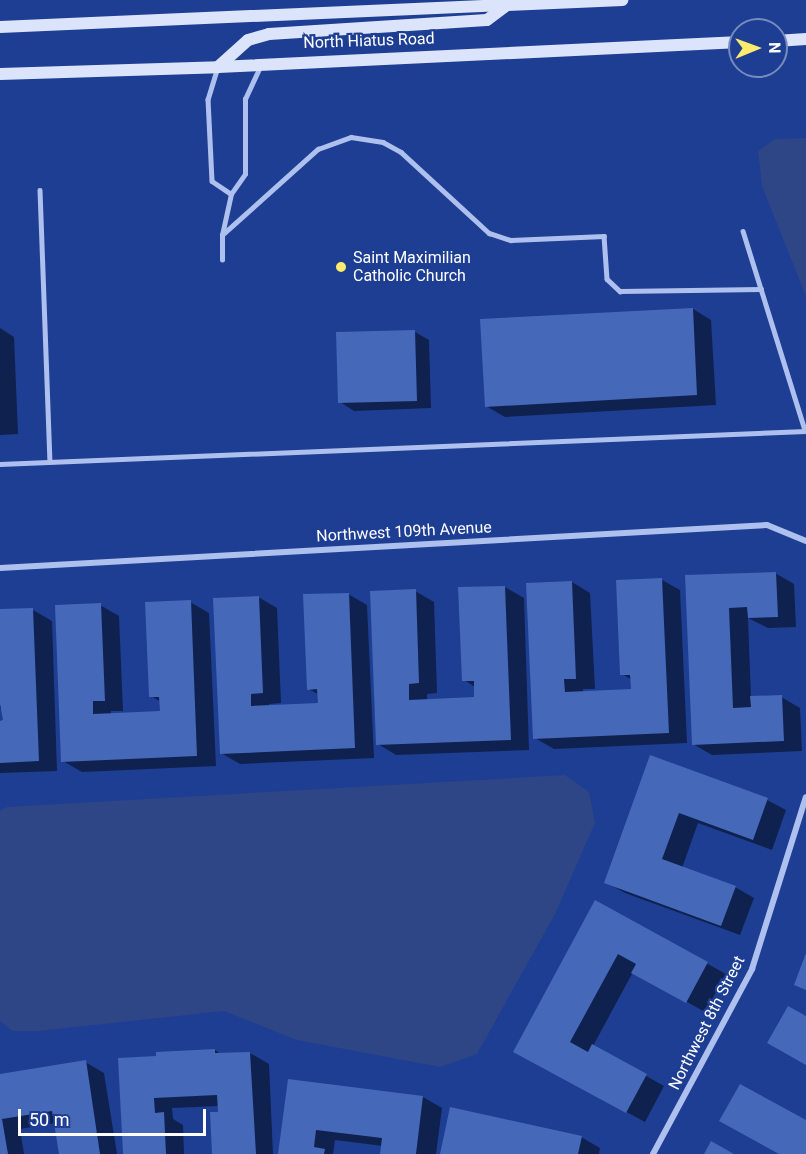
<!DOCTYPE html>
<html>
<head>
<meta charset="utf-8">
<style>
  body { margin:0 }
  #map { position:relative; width:806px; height:1154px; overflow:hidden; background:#1d3e93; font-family:Roboto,sans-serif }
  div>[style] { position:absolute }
  .water>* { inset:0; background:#2e4686 }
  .shadow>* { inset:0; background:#0007 }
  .building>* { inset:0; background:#4568b9 }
  .lane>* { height:4.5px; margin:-2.25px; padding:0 2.25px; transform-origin:2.25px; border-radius:2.25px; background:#aec1ee }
  .street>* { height:6px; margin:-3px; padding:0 3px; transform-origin:3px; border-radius:3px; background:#aec1ee }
  .secondary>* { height:12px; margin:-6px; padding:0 6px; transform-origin:6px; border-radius:6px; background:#dbe4fa }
  .dots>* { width:16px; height:16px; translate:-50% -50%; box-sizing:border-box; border:3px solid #1d3e93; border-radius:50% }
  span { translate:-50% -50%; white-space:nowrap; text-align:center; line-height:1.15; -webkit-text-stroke:4.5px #1d3e93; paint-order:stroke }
  .street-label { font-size:16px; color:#fff }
  .poi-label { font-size:16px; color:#fff }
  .left { translate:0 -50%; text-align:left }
  .north { position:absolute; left:728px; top:18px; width:60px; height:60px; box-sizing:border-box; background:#1d3e93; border:2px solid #778bbe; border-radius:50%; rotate:89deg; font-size:16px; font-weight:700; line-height:24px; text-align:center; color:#fff }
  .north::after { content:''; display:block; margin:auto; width:21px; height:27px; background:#feea6d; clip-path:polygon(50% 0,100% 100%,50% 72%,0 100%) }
  .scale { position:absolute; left:18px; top:1109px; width:188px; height:27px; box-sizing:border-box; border:3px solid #fff; border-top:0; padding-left:8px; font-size:18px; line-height:21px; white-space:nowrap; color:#fff; -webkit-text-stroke:4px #1d3e93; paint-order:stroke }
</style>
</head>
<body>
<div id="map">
  <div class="water">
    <div style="clip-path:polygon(806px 138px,806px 296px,762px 186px,758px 151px,775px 139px)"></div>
    <div style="clip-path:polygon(565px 775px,589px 792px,595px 823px,555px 914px,477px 1054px,440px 1067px,297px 1040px,224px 1011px,38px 1031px,13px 1031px,0 1021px,0 811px,7px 807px)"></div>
  </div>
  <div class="shadow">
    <div style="clip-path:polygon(693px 309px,711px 320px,716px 405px,505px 417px,486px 406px)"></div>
    <div style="clip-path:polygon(0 328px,14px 337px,18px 434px,0 435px)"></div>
    <div style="clip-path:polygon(415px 332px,429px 340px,431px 408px,354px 411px,340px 402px)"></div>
    <div style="clip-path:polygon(775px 573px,794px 584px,796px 627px,768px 628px,748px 618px,751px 698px,781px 697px,800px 708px,802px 751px,712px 755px,693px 744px,687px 577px)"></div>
    <div style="clip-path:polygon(662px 580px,680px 590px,687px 743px,554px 749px,535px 738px,572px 582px,590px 593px,595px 689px,583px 689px,583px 693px,633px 690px,632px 680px,622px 674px)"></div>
    <div style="clip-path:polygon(505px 587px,524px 598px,529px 750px,396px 755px,378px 744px,415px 591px,434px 602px,437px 693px,427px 694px,427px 701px,476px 699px,475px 687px,464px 680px)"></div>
    <div style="clip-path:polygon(348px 594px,367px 605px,374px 758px,240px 764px,221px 753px,258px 597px,277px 608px,281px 703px,269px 704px,269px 707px,319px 705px,319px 695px,309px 689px)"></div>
    <div style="clip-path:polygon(190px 602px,209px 613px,216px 766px,82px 772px,63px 761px,100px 605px,119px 616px,123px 711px,111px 711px,111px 715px,161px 713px,161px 702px,151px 696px)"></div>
    <div style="clip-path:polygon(33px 610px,52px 621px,57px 771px,0 773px,0 722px,4px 722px,4px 710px,0 708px,0 611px)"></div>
    <div style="clip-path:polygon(651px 757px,767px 800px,786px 810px,772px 850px,698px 823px,682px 868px,735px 887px,754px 898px,740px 935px,625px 893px,606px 882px)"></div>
    <div style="clip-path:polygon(596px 902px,726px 974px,705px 1012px,633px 972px,593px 1046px,664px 1086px,645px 1122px,534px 1062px)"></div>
    <div style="clip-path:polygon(215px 1050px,222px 1055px,250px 1053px,269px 1064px,273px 1154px,214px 1154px,219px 1106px,172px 1108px,173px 1119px,183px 1125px,184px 1154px,124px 1154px,158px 1058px)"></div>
    <div style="clip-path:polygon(85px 1062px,104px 1073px,117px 1154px,60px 1154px,55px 1123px,20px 1129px,24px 1154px,0 1154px,0 1075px)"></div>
    <div style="clip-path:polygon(289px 1081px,423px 1097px,442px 1108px,436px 1154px,381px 1154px,383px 1146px,335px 1140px,333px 1154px,280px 1154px)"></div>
    <div style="clip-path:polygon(581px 1137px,600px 1148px,599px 1154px,441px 1154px)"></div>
  </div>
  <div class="building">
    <div style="clip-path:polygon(693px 308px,697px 395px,485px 407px,480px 319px)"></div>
    <div style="clip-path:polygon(415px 330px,417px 401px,338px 403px,336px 332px)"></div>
    <div style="clip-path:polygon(776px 572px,778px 617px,748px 618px,747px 607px,729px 608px,733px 708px,751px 707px,750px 696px,782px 695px,784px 741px,692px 745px,685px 575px)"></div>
    <div style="clip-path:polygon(662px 578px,669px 733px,533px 739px,526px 583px,572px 581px,576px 679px,564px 679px,565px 692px,631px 689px,630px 675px,620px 675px,616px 580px)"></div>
    <div style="clip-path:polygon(505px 586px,511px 740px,376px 745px,370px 591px,416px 589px,419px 683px,409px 684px,409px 700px,474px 697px,474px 681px,462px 681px,458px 587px)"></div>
    <div style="clip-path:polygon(349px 593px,355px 748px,220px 754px,213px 598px,259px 596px,263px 693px,251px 694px,251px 706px,318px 703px,317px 689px,307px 690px,303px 594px)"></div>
    <div style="clip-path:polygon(191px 600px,197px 756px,61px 762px,55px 605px,101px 603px,105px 701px,93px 701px,93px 714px,160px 711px,159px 697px,149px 697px,145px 602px)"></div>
    <div style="clip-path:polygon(33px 608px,39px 761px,0 763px,0 721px,3px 720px,0 704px,0 609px)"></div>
    <div style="clip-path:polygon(650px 755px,768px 798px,753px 840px,679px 813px,662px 859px,736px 886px,721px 926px,604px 883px)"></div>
    <div style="clip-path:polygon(595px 900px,708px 962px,686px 1003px,631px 973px,636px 964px,618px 954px,570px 1042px,588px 1052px,592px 1044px,647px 1074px,626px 1113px,513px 1052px)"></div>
    <div style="clip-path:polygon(806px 953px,806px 990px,794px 985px)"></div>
    <div style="clip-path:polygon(788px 1006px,806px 1016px,806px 1065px,767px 1043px)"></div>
    <div style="clip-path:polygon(215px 1049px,215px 1053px,250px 1052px,256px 1154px,212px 1154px,210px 1112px,218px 1112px,217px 1095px,154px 1098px,155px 1113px,164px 1112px,166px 1154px,123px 1154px,118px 1058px,156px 1056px,156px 1052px)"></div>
    <div style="clip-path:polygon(86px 1060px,100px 1154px,59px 1154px,52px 1111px,2px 1119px,8px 1154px,0 1154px,0 1074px)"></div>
    <div style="clip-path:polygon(288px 1079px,423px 1096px,416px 1154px,380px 1154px,382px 1138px,316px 1130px,314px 1147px,325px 1149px,324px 1154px,278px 1154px)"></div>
    <div style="clip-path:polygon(740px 1084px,806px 1120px,806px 1154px,779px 1154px,719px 1121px)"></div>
    <div style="clip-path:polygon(450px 1107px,582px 1136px,578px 1154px,440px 1154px)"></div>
    <div style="clip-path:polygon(711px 1141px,734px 1154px,704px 1154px)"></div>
  </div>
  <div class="lane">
    <div style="left:218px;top:67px;width:34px;rotate:107deg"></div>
    <div style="left:208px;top:99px;width:82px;rotate:87.2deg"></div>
    <div style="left:212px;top:181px;width:23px;rotate:34deg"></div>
    <div style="left:40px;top:190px;width:272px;rotate:87.9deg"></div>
    <div style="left:743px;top:231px;width:208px;rotate:72.7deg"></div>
    <div style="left:222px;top:235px;width:129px;rotate:-41.9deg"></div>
    <div style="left:318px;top:149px;width:35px;rotate:-20deg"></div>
    <div style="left:351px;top:137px;width:32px;rotate:9deg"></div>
    <div style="left:383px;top:142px;width:21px;rotate:29deg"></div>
    <div style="left:401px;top:152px;width:120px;rotate:42.6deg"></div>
    <div style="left:489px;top:233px;width:23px;rotate:18deg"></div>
    <div style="left:511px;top:240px;width:93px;rotate:-2.5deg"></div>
    <div style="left:604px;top:236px;width:43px;rotate:86deg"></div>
    <div style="left:607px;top:279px;width:18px;rotate:43deg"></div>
    <div style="left:620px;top:291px;width:141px;rotate:-0.8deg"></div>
    <div style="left:222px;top:260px;width:25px;rotate:-90deg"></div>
    <div style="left:222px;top:235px;width:42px;rotate:-77.6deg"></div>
    <div style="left:231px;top:194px;width:24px;rotate:-55deg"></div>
    <div style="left:245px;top:174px;width:75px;rotate:-90deg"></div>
    <div style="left:245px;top:99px;width:35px;rotate:-65deg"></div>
    <div style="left:0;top:464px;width:807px;rotate:-2.34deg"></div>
  </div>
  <div class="street">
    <div style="left:0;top:568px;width:768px;rotate:-3.21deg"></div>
    <div style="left:767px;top:525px;width:42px;rotate:22.3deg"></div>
    <div style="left:653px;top:1154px;width:210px;rotate:-61.8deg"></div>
    <div style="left:752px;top:969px;width:180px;rotate:-72.6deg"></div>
  </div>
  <div class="secondary">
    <div style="left:0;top:27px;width:623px;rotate:-2.49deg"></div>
    <div style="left:776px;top:41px;width:30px;rotate:-4deg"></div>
    <div style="left:218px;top:67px;width:40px;rotate:-42deg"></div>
    <div style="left:248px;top:40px;width:22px;rotate:-16deg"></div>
    <div style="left:269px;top:34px;width:218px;rotate:-3.7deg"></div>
    <div style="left:487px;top:20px;width:25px;rotate:-37deg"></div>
    <div style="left:0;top:74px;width:218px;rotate:-1.8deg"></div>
    <div style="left:218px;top:67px;width:523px;rotate:-2.74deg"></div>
  </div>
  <div class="dots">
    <div style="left:341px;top:267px;background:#feea6d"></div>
  </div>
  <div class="street-label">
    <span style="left:369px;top:41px;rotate:-2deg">North Hiatus Road</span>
    <span style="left:404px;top:532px;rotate:-3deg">Northwest 109th Avenue</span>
    <span style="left:707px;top:1023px;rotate:-63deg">Northwest 8th Street</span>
  </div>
  <div class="poi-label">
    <span class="left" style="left:353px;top:267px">Saint Maximilian<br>Catholic Church</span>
  </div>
  <div class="north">N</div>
  <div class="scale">50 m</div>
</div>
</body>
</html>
